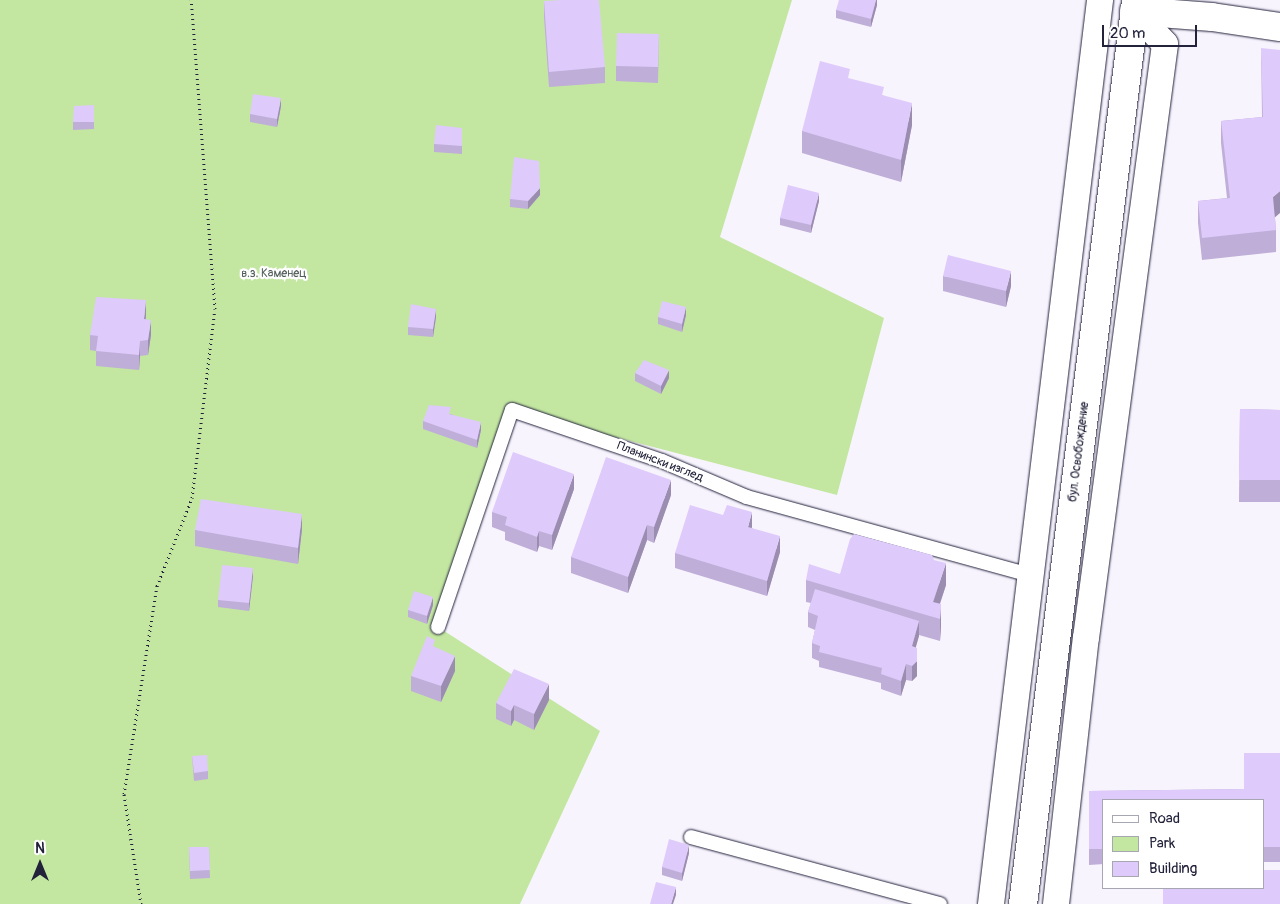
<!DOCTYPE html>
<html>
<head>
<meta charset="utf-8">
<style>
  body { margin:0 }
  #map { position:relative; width:1280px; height:904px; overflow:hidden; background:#f8f4fe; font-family:Pangolin,sans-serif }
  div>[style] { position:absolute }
  .green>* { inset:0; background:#c3e7a1 }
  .path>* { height:3px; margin-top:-1.5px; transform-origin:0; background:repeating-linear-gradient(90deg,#22223b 0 1px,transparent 0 5px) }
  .roads { filter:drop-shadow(0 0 1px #22223b) drop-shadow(0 0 1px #22223b) }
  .service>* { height:14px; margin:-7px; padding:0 7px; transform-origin:7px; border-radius:7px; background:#fff }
  .minor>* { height:26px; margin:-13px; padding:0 13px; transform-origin:13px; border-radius:13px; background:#fff }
  .primary>* { height:28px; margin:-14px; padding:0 14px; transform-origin:14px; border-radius:14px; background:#fff }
  .wall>* { inset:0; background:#bfaed8 }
  .shaded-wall>* { inset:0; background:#9b8db0 }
  .building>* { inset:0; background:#decafb }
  span { translate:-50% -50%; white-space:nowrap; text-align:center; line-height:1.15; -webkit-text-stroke:4.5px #fff; paint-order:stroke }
  .park-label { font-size:12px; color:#525d5a }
  .street-label { font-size:12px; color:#22223b }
  .legend { position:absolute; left:1102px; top:799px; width:162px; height:90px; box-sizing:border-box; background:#fff; border:1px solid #a7a7b1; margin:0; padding:6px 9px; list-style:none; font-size:15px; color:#22223b }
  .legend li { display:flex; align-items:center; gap:10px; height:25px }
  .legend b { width:25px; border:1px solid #a7a7b1 }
  .north { position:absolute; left:15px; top:839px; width:50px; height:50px; -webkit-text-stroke:4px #fff; paint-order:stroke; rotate:0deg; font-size:14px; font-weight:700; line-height:20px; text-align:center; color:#22223b }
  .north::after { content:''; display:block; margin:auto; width:18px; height:22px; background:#22223b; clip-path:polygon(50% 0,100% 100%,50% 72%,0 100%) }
  .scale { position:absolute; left:1102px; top:25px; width:95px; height:22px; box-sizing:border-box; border:2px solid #22223b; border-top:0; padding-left:6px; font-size:15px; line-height:18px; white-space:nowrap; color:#22223b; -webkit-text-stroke:4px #fff; paint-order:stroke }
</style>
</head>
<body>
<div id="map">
  <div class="green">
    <div style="clip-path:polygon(0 0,792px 0,720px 237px,884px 318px,837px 495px,512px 410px,438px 627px,600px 731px,520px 904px,0 904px)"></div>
  </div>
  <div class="path">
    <div style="left:141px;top:904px;width:111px;rotate:-98.8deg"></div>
    <div style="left:124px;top:794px;width:211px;rotate:-81deg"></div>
    <div style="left:157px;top:586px;width:95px;rotate:-68.3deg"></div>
    <div style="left:192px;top:498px;width:190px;rotate:-83.1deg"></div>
    <div style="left:215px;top:309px;width:310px;rotate:-94.4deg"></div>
  </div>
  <div class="roads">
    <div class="service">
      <div style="left:438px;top:627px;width:229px;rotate:-71.2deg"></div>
      <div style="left:512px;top:410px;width:158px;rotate:18.8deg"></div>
      <div style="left:662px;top:461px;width:92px;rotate:23deg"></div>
      <div style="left:747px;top:497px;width:294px;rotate:15.4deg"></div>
      <div style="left:691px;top:837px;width:258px;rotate:15.1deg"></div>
    </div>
    <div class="minor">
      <div style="left:991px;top:904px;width:911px;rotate:-83.12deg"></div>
      <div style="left:1056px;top:904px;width:268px;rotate:-83.6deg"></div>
      <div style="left:1086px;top:638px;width:599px;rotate:-82.42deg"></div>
      <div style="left:1165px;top:44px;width:45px;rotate:-133.2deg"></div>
    </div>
    <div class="primary">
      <div style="left:1134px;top:11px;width:78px;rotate:4.4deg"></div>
      <div style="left:1212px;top:17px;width:69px;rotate:8.4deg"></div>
      <div style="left:1023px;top:904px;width:911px;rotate:-82.87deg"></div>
    </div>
  </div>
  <div class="wall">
    <div style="clip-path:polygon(877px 0,877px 5px,871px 27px,836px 18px,836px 10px)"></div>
    <div style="clip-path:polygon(544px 1px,605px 67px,605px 83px,549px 87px,544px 17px)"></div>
    <div style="clip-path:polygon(659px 34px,658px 83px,616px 81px,616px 66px)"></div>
    <div style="clip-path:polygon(1261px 48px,1276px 230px,1276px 252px,1202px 260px,1198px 223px,1198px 201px,1227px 198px,1221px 143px,1221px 121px,1262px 117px)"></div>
    <div style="clip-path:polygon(850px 79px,884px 96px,912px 125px,901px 182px,802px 153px,802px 131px)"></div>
    <div style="clip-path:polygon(94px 105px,94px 129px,73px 130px,73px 122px)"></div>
    <div style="clip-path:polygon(281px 106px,277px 127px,250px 122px,250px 114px)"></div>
    <div style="clip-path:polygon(462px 128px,462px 154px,434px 152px,434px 144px)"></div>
    <div style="clip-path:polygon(540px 195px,528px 209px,510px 207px,510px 199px)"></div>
    <div style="clip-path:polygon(819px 201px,811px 233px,780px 225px,780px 218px)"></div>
    <div style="clip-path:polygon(943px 276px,1011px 286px,1006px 307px,943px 291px)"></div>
    <div style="clip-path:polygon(146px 315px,146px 319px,151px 335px,148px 355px,140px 356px,139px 370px,96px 366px,96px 351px,90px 350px,90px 335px)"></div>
    <div style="clip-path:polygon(686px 315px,682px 332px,658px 324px,658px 317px)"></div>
    <div style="clip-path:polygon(436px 317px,433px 337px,408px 335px,408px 327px)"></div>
    <div style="clip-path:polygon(635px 373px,669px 378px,661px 394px,635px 381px)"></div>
    <div style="clip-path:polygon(1240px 409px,1280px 410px,1280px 502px,1239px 502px)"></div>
    <div style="clip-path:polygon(451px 414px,481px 430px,477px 448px,423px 429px,423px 421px)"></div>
    <div style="clip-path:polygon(574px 489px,552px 550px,539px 546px,537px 552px,505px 540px,505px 532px,492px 527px,492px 512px)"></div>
    <div style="clip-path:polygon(671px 495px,654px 543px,647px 540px,628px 593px,571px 573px,571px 557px)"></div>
    <div style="clip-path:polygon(752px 528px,780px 552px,767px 596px,675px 568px,675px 553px)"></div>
    <div style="clip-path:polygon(302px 529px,298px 564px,195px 546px,195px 530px)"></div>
    <div style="clip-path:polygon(840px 574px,946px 585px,940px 604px,941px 626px,940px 641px,919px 635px,915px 648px,917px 676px,912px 681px,906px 680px,901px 696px,881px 689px,881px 683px,819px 667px,819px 661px,812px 658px,812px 643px,815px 630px,808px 627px,808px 612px,811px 603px,806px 602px,806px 580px)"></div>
    <div style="clip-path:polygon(253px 576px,249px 611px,218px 607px,218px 600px)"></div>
    <div style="clip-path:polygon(433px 605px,427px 624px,408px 617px,408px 610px)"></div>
    <div style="clip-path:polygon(455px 671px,441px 702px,411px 691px,411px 676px)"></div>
    <div style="clip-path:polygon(549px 700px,534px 730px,514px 720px,511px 726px,496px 719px,496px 703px)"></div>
    <div style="clip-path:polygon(1280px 753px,1280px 862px,1264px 862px,1264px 800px,1104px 800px,1104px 864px,1089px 865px,1089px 791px,1244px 789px)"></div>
    <div style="clip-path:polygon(192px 756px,208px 771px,208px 779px,194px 781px)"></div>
    <div style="clip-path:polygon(189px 847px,209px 847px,210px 878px,190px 879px)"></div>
    <div style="clip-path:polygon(689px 853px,682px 881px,662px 875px,662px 867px)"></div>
  </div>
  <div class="shaded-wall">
    <div style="clip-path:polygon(876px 0,877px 0,877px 5px,871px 27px,871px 19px)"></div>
    <div style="clip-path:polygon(281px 98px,281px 106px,277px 127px,277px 119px)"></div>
    <div style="clip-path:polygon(912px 103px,912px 125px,901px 182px,901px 160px)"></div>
    <div style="clip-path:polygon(540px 188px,540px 195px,528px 209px,528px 201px)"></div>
    <div style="clip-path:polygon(1280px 191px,1280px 213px,1273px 219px,1273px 197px)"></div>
    <div style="clip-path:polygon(819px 193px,819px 201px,811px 233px,811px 225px)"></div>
    <div style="clip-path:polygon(1011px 271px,1011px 286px,1006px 307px,1006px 291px)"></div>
    <div style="clip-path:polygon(146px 300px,146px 315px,144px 334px,144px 319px)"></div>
    <div style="clip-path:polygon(686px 307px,686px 315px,682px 332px,682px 324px)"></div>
    <div style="clip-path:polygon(436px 309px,436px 317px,433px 337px,433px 329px)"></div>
    <div style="clip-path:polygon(151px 320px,151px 335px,148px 355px,148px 340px)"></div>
    <div style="clip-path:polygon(140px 341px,140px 356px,139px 370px,139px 355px)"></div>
    <div style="clip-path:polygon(669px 370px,669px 378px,661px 394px,661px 386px)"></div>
    <div style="clip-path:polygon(481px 422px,481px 430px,477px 448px,477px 440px)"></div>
    <div style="clip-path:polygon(574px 474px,574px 489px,552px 550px,552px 535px)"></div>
    <div style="clip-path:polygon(671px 480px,671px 495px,654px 543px,654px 527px)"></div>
    <div style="clip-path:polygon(752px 512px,752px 527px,748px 542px,748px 527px)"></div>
    <div style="clip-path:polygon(302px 514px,302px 529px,298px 564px,298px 548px)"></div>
    <div style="clip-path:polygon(647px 525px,647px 540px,628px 593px,628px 577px)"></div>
    <div style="clip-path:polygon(539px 531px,539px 546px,537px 552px,537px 537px)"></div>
    <div style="clip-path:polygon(780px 536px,780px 552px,767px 596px,767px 581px)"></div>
    <div style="clip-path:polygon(946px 563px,946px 585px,935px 618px,933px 602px)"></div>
    <div style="clip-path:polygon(253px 568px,253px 576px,249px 611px,249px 603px)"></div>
    <div style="clip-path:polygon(433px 597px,433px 605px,427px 624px,427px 616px)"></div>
    <div style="clip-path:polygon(941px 604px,941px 626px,940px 641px,940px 619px)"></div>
    <div style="clip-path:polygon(919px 621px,919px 636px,912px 661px,912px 646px)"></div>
    <div style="clip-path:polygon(455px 656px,455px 671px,441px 702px,441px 686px)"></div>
    <div style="clip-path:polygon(917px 661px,917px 676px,912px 681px,912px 666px)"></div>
    <div style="clip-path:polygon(906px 664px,906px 680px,901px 696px,901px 681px)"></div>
    <div style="clip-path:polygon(549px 684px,549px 700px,534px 730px,534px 714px)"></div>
    <div style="clip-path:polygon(514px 705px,514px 720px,511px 726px,511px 711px)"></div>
    <div style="clip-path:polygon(689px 845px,689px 853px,682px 881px,682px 873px)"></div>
    <div style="clip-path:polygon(676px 887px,676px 895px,673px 904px,671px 904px)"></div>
  </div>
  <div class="building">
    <div style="clip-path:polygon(560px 0,599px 0,605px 67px,549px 72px,544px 1px)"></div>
    <div style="clip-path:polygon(839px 0,876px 0,871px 19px,836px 10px)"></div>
    <div style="clip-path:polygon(617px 33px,659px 34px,658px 67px,616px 66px)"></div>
    <div style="clip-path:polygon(1261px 48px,1280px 50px,1280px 191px,1273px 197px,1276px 230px,1202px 238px,1198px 201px,1230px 198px,1221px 121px,1263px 117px)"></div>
    <div style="clip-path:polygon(820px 61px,850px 69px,848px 78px,884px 87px,882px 95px,912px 103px,901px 160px,802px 131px)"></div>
    <div style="clip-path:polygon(253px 94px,281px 98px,277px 119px,250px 114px)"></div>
    <div style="clip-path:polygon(94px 105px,94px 122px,73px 122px,74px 106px)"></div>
    <div style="clip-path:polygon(436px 125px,462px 128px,462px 146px,434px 144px)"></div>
    <div style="clip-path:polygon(514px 157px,539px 161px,540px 188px,528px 201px,510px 199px)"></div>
    <div style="clip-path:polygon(788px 185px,819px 193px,811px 225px,780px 218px)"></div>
    <div style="clip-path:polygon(948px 255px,1011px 271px,1006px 291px,943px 276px)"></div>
    <div style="clip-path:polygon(96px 297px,146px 300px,144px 319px,151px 320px,148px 340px,140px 341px,139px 355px,96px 351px,98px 336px,90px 335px)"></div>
    <div style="clip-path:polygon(662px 301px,686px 307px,682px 324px,658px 317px)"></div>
    <div style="clip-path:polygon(411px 304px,436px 309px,433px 329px,408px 327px)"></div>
    <div style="clip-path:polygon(644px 360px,669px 370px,661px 386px,635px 373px)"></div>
    <div style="clip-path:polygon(429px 405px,451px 407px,449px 414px,481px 422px,477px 440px,423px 421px)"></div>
    <div style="clip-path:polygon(1240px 409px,1280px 410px,1280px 480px,1239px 480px)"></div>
    <div style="clip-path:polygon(513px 452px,574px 474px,552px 535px,539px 531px,537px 537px,505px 525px,507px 517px,492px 512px)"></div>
    <div style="clip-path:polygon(606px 457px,671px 480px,654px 527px,647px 525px,628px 577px,571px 557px)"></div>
    <div style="clip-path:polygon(201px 499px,302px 514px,298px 548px,195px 530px)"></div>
    <div style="clip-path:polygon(690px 505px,723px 515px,727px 505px,752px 512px,748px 527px,780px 536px,767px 581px,675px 553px)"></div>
    <div style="clip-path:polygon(854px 534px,932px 555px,934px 560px,946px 563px,933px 602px,941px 604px,940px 619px,806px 580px,809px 564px,840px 574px,850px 539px)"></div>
    <div style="clip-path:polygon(222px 565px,253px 568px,249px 603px,218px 600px)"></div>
    <div style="clip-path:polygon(815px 589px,919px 621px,912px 646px,917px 648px,917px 661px,912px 666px,906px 664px,901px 681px,881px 674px,882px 668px,819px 652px,820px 646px,812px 643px,818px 616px,808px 612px)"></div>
    <div style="clip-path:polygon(414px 591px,433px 597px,427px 616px,408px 610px)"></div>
    <div style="clip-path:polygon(427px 636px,435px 640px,433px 646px,455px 656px,441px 686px,411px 676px)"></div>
    <div style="clip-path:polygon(514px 669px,549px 684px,534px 714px,514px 705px,511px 711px,496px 703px)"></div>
    <div style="clip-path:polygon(1244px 753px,1280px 753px,1280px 847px,1264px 847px,1264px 800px,1104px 800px,1104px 849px,1089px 849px,1089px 791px,1244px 789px)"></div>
    <div style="clip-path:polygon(207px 755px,208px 771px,194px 773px,192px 756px)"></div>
    <div style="clip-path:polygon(669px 839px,689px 845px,682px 873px,662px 867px)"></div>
    <div style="clip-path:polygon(189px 847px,209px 847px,210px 870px,190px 871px)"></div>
    <div style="clip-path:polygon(1264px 870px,1280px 870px,1280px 904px,1163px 904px,1163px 888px,1264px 888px)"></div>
    <div style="clip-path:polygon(656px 882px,676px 887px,671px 904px,650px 904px)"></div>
  </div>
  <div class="park-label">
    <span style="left:274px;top:274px">в.з. Каменец</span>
  </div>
  <div class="street-label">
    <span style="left:1079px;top:452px;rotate:-83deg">бул. Освобождение</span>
    <span style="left:660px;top:462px;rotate:21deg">Планински изглед</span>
  </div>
  <ul class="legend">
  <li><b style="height:6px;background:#fff"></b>Road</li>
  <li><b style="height:14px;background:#c3e7a1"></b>Park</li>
  <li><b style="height:14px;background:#decafb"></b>Building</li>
  </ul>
  <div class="north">N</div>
  <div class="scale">20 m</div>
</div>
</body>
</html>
